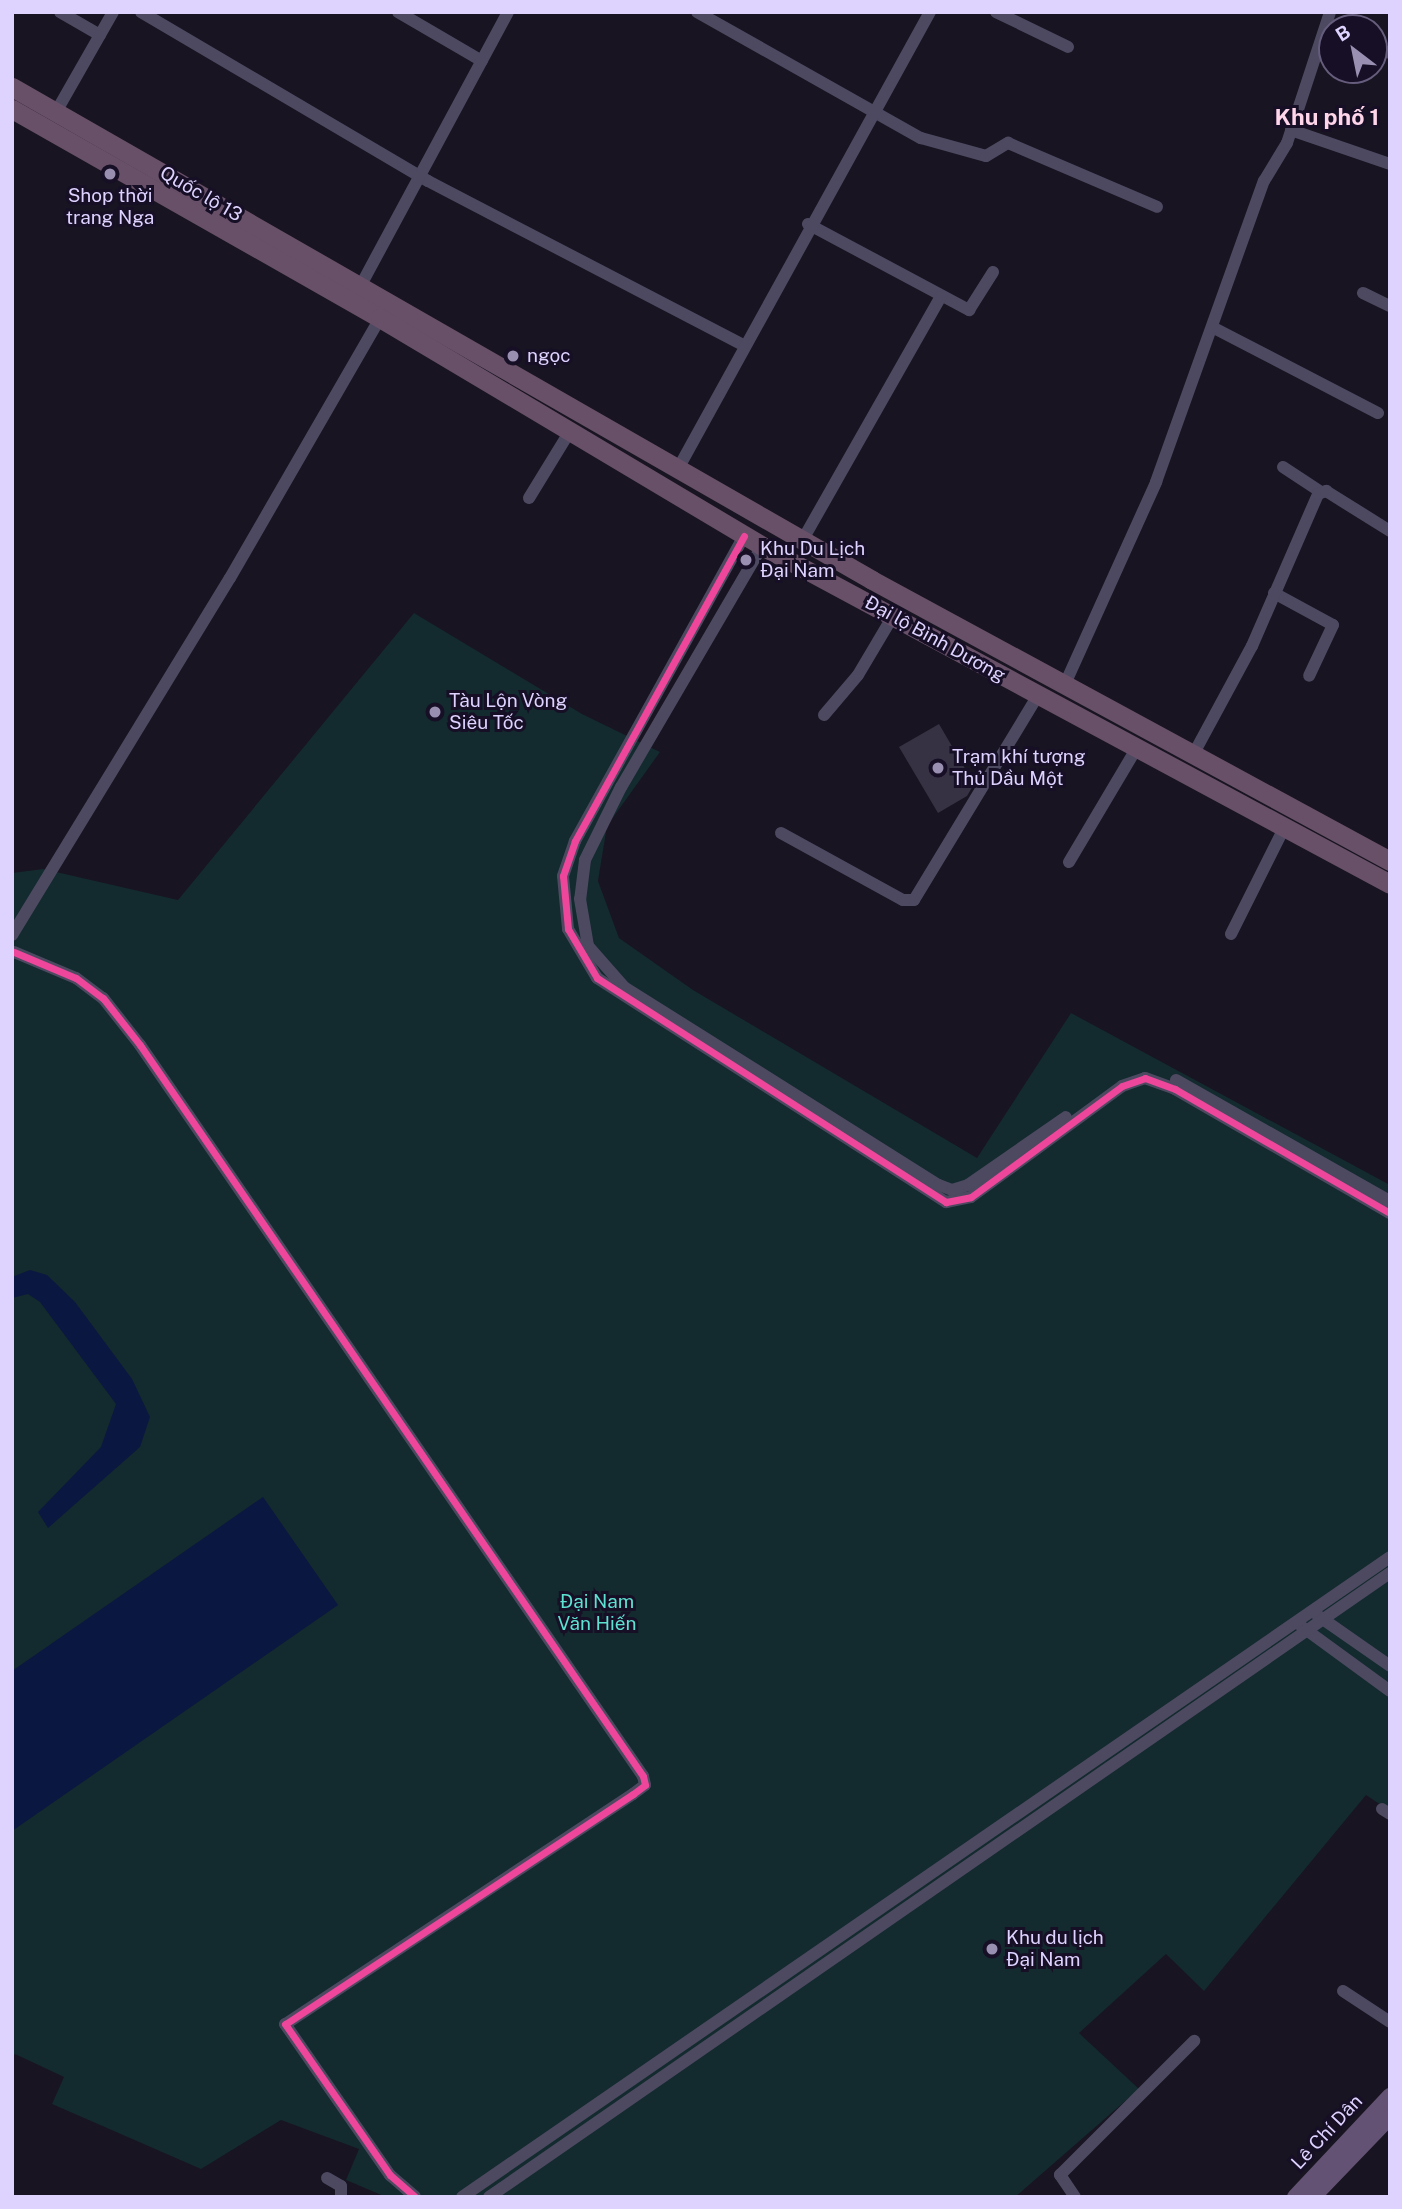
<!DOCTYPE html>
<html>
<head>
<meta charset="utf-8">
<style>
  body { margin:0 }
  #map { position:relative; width:1402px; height:2209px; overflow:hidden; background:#181421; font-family:"Public Sans",sans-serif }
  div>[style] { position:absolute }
  .green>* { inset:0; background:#132a2e }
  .water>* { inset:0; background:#0a1741 }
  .building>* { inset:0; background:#373243 }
  .minor>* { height:12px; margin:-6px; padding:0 6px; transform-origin:6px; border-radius:6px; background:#4d4961 }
  .major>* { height:16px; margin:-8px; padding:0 8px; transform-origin:8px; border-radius:8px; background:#635273 }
  .highway>* { height:19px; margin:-9.5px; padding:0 9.5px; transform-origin:9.5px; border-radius:9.5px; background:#685068 }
  .cycleway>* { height:7px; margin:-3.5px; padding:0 3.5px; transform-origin:3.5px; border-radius:3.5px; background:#ed469a }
  .dots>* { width:19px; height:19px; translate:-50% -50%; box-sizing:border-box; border:4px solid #160f26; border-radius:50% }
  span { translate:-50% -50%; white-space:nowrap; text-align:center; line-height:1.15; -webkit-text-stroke:6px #160f26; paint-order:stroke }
  .street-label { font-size:19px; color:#ded3ff }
  .poi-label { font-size:19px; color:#ded3ff }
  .left { translate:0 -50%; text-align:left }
  .park-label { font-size:19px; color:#5de1d1 }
  .quarter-label { font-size:23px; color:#ffd5ea; font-weight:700 }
  .frame { position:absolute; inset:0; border:14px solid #ded3ff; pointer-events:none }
  .north { position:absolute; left:1318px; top:14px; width:70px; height:70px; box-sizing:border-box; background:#160f26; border:2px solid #665d7d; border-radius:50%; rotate:328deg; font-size:19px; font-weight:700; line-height:28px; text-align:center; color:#ded3ff }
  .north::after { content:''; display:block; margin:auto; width:24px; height:32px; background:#9990b1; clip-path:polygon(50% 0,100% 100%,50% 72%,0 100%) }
</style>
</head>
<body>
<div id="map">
  <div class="green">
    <div style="clip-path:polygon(414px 613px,582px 714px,660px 752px,607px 826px,598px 881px,619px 938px,693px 990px,977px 1158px,1071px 1013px,1390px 1185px,1390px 1811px,1366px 1795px,1204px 1991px,1166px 1954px,1079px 2033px,1139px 2089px,1015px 2197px,386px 2197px,346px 2180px,359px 2149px,281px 2120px,201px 2169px,52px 2104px,64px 2077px,15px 2054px,12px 2059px,12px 873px,43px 869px,178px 900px)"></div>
  </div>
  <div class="water">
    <div style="clip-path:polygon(30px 1270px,47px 1275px,75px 1302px,132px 1379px,150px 1417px,140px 1447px,48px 1528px,38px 1512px,101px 1447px,116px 1404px,40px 1302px,28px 1294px,12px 1298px,12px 1277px)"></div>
    <div style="clip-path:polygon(263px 1497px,338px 1605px,12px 1831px,12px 1671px)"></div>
  </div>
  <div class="building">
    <div style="clip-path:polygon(939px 724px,974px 784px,967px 796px,938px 813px,899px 747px)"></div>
  </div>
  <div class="minor">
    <div style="left:60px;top:12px;width:46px;rotate:29.9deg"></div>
    <div style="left:141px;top:12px;width:333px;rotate:30.5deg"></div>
    <div style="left:428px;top:181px;width:355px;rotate:27.5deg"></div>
    <div style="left:398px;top:12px;width:97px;rotate:30.3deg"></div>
    <div style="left:697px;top:12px;width:257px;rotate:29.4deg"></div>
    <div style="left:921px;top:138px;width:67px;rotate:15.5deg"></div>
    <div style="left:986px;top:156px;width:26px;rotate:-31deg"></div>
    <div style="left:1008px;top:143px;width:162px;rotate:23.2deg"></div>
    <div style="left:996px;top:12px;width:80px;rotate:25.9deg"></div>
    <div style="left:1374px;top:48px;width:17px;rotate:17deg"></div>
    <div style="left:56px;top:112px;width:115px;rotate:-60.3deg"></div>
    <div style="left:1291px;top:130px;width:105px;rotate:19deg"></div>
    <div style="left:808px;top:224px;width:183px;rotate:28.1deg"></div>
    <div style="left:969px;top:310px;width:45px;rotate:-57.7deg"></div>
    <div style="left:361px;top:285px;width:310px;rotate:-61.7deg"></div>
    <div style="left:1363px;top:293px;width:30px;rotate:26deg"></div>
    <div style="left:1212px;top:327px;width:187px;rotate:27.4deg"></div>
    <div style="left:679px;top:467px;width:520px;rotate:-61.12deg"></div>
    <div style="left:1283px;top:467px;width:45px;rotate:33.3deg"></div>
    <div style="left:529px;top:498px;width:79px;rotate:-58.5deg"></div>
    <div style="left:744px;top:536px;width:349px;rotate:119deg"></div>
    <div style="left:575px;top:841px;width:37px;rotate:109deg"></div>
    <div style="left:563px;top:876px;width:53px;rotate:84.6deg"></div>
    <div style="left:568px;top:929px;width:57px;rotate:59.4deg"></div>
    <div style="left:597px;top:978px;width:415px;rotate:32.7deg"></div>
    <div style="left:946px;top:1202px;width:25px;rotate:-11deg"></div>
    <div style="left:971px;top:1197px;width:187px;rotate:-36.3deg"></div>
    <div style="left:1122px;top:1086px;width:24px;rotate:-19deg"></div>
    <div style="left:1145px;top:1078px;width:32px;rotate:20deg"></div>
    <div style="left:1175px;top:1089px;width:248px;rotate:30deg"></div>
    <div style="left:802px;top:541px;width:282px;rotate:-60.4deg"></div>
    <div style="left:762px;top:546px;width:279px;rotate:120.3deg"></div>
    <div style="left:621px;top:787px;width:81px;rotate:116.3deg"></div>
    <div style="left:585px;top:860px;width:39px;rotate:97deg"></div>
    <div style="left:580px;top:899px;width:48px;rotate:80.3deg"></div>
    <div style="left:588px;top:946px;width:55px;rotate:48.7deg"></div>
    <div style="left:624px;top:987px;width:372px;rotate:32.2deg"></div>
    <div style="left:939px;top:1185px;width:14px;rotate:21deg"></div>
    <div style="left:952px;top:1190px;width:17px;rotate:-17deg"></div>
    <div style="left:968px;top:1185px;width:119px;rotate:-34.8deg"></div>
    <div style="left:1274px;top:593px;width:67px;rotate:28.5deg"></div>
    <div style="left:1333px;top:625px;width:56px;rotate:115.2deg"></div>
    <div style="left:1065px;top:684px;width:222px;rotate:-65.7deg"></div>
    <div style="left:1156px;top:482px;width:320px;rotate:-70.3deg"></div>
    <div style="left:1264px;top:181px;width:44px;rotate:-58.8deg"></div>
    <div style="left:1287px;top:143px;width:138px;rotate:-71.8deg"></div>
    <div style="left:824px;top:715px;width:52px;rotate:-49.6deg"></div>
    <div style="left:858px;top:675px;width:69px;rotate:-59.3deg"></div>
    <div style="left:1193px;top:755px;width:124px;rotate:-61.6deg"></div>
    <div style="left:1252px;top:646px;width:166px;rotate:-66.5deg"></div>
    <div style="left:1318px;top:494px;width:9px;rotate:-21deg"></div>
    <div style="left:1326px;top:491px;width:75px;rotate:32deg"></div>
    <div style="left:781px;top:833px;width:139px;rotate:28.8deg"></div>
    <div style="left:903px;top:900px;width:11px"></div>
    <div style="left:914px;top:900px;width:240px;rotate:-58.8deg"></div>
    <div style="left:1069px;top:862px;width:131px;rotate:-59.3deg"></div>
    <div style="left:1231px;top:934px;width:119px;rotate:-63.4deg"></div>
    <div style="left:12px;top:935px;width:418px;rotate:-58.6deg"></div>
    <div style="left:230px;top:578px;width:300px;rotate:-60deg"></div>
    <div style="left:14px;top:952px;width:67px;rotate:22.8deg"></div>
    <div style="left:76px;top:978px;width:34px;rotate:37deg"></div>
    <div style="left:103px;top:998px;width:60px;rotate:51.8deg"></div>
    <div style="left:140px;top:1045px;width:887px;rotate:55.47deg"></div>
    <div style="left:643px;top:1776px;width:9px;rotate:77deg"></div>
    <div style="left:645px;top:1785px;width:15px;rotate:143deg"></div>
    <div style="left:633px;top:1794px;width:417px;rotate:146.5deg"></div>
    <div style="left:285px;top:2024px;width:184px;rotate:55.2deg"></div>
    <div style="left:390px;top:2175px;width:33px;rotate:41deg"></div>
    <div style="left:1176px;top:1080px;width:246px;rotate:29.5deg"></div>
    <div style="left:1317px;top:1615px;width:89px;rotate:34.9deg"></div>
    <div style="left:1301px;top:1626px;width:110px;rotate:36.1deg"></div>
    <div style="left:1382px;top:1809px;width:9px;rotate:32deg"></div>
    <div style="left:1343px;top:1991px;width:56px;rotate:33.4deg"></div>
    <div style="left:327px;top:2178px;width:16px;rotate:30deg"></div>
    <div style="left:341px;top:2186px;width:11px;rotate:90deg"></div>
    <div style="left:462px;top:2197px;width:1127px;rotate:-34.59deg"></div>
    <div style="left:489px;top:2197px;width:1096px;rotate:-34.71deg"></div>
    <div style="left:1075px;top:2197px;width:27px;rotate:-124deg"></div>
    <div style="left:1060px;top:2175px;width:190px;rotate:-45deg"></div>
  </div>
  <div class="major">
    <div style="left:1295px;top:2197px;width:139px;rotate:-46.8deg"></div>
    <div style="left:1313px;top:2197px;width:111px;rotate:-46.1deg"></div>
  </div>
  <div class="highway">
    <div style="left:12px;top:87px;width:991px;rotate:29.82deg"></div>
    <div style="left:872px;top:580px;width:589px;rotate:28.48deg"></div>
    <div style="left:12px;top:109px;width:423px;rotate:29.6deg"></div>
    <div style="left:380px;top:318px;width:445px;rotate:30.8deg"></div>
    <div style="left:762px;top:546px;width:713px;rotate:28.29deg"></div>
  </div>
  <div class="cycleway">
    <div style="left:744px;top:536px;width:349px;rotate:119deg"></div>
    <div style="left:575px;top:841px;width:37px;rotate:109deg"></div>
    <div style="left:563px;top:876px;width:53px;rotate:84.6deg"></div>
    <div style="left:568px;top:929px;width:57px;rotate:59.4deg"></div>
    <div style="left:597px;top:978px;width:415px;rotate:32.7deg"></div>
    <div style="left:946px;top:1202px;width:25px;rotate:-11deg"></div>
    <div style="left:971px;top:1197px;width:187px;rotate:-36.3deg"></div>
    <div style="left:1122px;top:1086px;width:24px;rotate:-19deg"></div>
    <div style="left:1145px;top:1078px;width:32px;rotate:20deg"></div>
    <div style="left:1175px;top:1089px;width:248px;rotate:30deg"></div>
    <div style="left:14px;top:952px;width:67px;rotate:22.8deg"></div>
    <div style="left:76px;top:978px;width:34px;rotate:37deg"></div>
    <div style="left:103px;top:998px;width:60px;rotate:51.8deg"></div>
    <div style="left:140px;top:1045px;width:887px;rotate:55.47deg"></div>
    <div style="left:643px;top:1776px;width:9px;rotate:77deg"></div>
    <div style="left:645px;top:1785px;width:15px;rotate:143deg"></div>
    <div style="left:633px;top:1794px;width:417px;rotate:146.5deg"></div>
    <div style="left:285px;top:2024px;width:184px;rotate:55.2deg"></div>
    <div style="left:390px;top:2175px;width:33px;rotate:41deg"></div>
  </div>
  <div class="dots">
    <div style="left:110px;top:174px;background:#9990b1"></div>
    <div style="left:513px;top:356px;background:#9990b1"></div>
    <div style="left:746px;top:560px;background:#9990b1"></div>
    <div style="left:435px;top:712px;background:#9990b1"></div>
    <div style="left:938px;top:768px;background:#9990b1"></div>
    <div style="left:992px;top:1949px;background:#9990b1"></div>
  </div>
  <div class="street-label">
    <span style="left:201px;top:194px;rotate:30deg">Quốc lộ 13</span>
    <span style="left:935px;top:639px;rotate:29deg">Đại lộ Bình Dương</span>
    <span style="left:1327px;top:2132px;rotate:-47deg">Lê Chí Dân</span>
  </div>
  <div class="poi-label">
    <span style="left:110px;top:207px">Shop thời<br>trang Nga</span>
    <span class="left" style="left:527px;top:356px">ngọc</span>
    <span class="left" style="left:760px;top:560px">Khu Du Lịch<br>Đại Nam</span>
    <span class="left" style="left:449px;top:712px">Tàu Lộn Vòng<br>Siêu Tốc</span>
    <span class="left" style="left:952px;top:768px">Trạm khí tượng<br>Thủ Dầu Một</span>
    <span class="left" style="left:1006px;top:1949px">Khu du lịch<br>Đại Nam</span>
  </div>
  <div class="park-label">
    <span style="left:597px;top:1613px">Đại Nam<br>Văn Hiến</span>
  </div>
  <div class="quarter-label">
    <span style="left:1327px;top:117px">Khu phố 1</span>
  </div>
  <div class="frame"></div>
  <div class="north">B</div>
</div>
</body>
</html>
